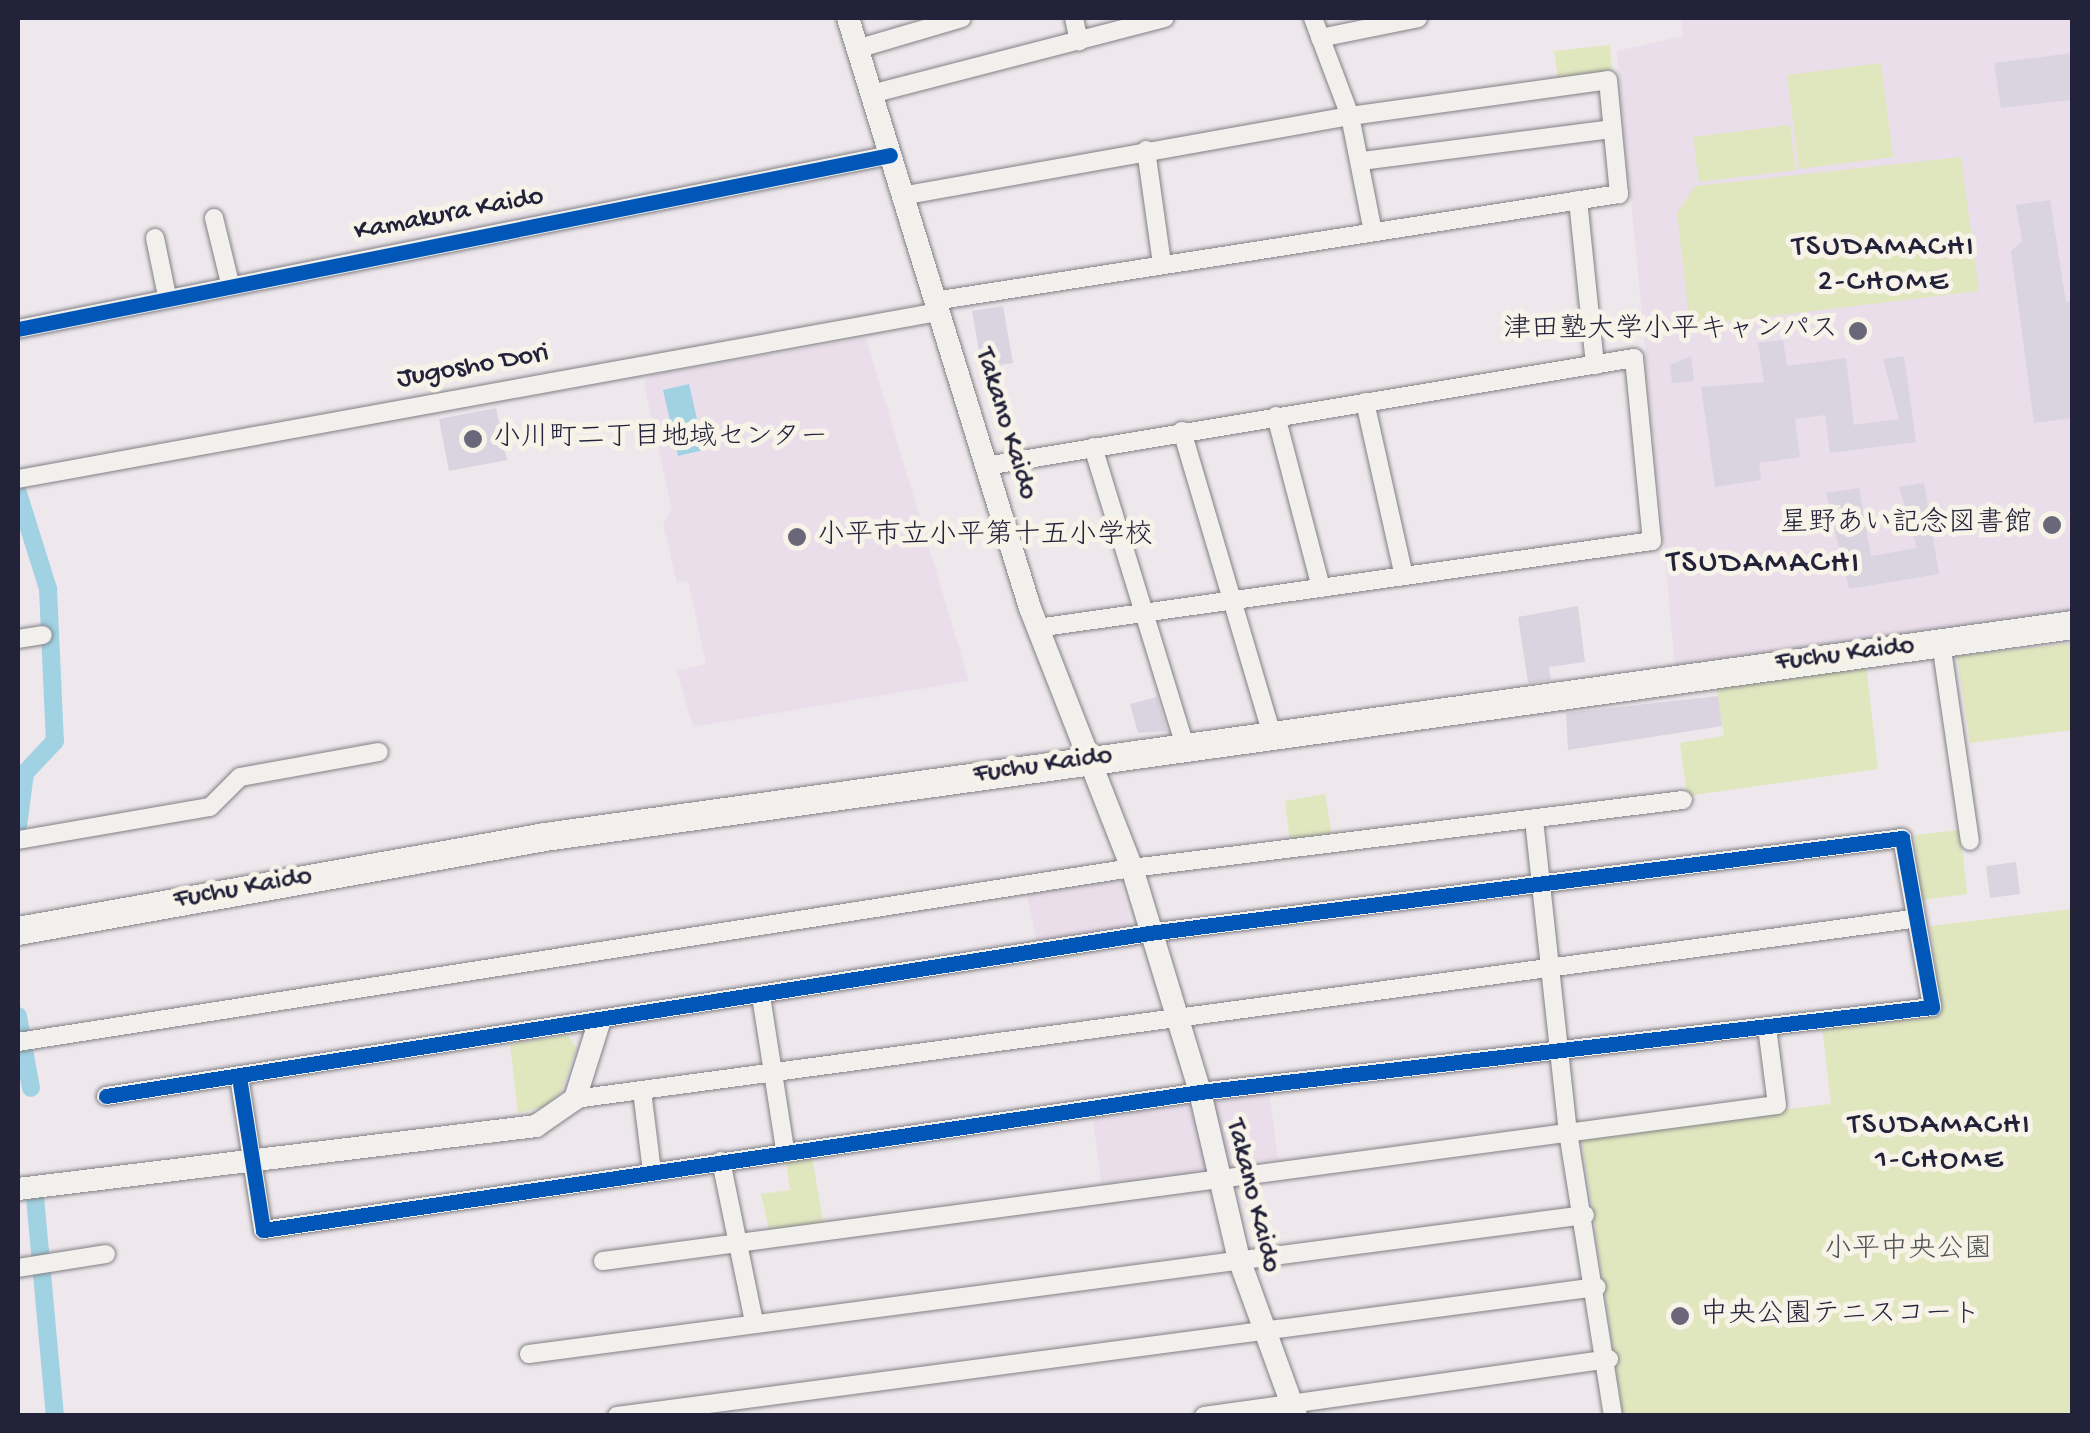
<!DOCTYPE html>
<html>
<head>
<meta charset="utf-8">
<style>
  body { margin:0 }
  #map { position:relative; width:2090px; height:1433px; overflow:hidden; background:#eee8ec; font-family:"Gochi Hand","Klee One",sans-serif }
  div>[style] { position:absolute }
  .built>* { inset:0; background:#e9deea }
  .green>* { inset:0; background:#e0e7bf }
  .water>* { inset:0; background:#a0d2e3 }
  .canal>* { height:18px; margin:-9px; padding:0 9px; transform-origin:9px; border-radius:9px; background:#a0d2e3 }
  .building>* { inset:0; background:#dad4e0 }
  .roads { filter:drop-shadow(0 0 2px #828086) drop-shadow(0 0 2px #828086) }
  .minor>* { height:18px; margin:-9px; padding:0 9px; transform-origin:9px; border-radius:9px; background:#f1f0ed }
  .tertiary>* { height:22px; margin:-11px; padding:0 11px; transform-origin:11px; border-radius:11px; background:#f1f0ed }
  .primary>* { height:28px; margin:-14px; padding:0 14px; transform-origin:14px; border-radius:14px; background:#f1f0ed }
  .cycleway>* { height:15px; margin:-7.5px; padding:0 7.5px; transform-origin:7.5px; border-radius:7.5px; background:#0057b8 }
  .dots>* { width:28px; height:28px; translate:-50% -50%; box-sizing:border-box; border:5px solid #f7f3e8; border-radius:50% }
  span { translate:-50% -50%; white-space:nowrap; text-align:center; line-height:1.15; -webkit-text-stroke:10px #f7f3e8; paint-order:stroke }
  .street-label { font-size:28px; color:#22223b }
  .poi-label { font-size:28px; color:#22223b }
  .right { translate:-100% -50%; text-align:right }
  .left { translate:0 -50%; text-align:left }
  .park-label { font-size:28px; color:#4e5353 }
  .neighbourhood-label { font-size:30px; color:#22223b; letter-spacing:2.5px }
  .quarter-label { font-size:32px; color:#22223b; letter-spacing:2.5px }
  .frame { position:absolute; inset:0; border:20px solid #22223b; pointer-events:none }
</style>
</head>
<body>
<div id="map">
  <div class="built">
    <div style="clip-path:polygon(1681px 18px,2072px 18px,2072px 610px,1675px 665px,1617px 51px,1683px 36px)"></div>
    <div style="clip-path:polygon(866px 338px,969px 681px,693px 727px,677px 671px,706px 664px,688px 581px,677px 583px,663px 524px,672px 510px,644px 384px,650px 375px)"></div>
    <div style="clip-path:polygon(1112px 878px,1121px 884px,1132px 929px,1037px 943px,1026px 890px)"></div>
    <div style="clip-path:polygon(1269px 1090px,1278px 1159px,1227px 1163px,1212px 1102px)"></div>
    <div style="clip-path:polygon(1191px 1093px,1211px 1164px,1204px 1174px,1102px 1188px,1091px 1106px)"></div>
  </div>
  <div class="green">
    <div style="clip-path:polygon(1610px 45px,1612px 72px,1558px 78px,1554px 51px)"></div>
    <div style="clip-path:polygon(1881px 63px,1893px 157px,1799px 169px,1787px 75px)"></div>
    <div style="clip-path:polygon(1790px 125px,1796px 170px,1699px 182px,1693px 137px)"></div>
    <div style="clip-path:polygon(1961px 157px,1979px 291px,1690px 326px,1677px 213px,1695px 186px)"></div>
    <div style="clip-path:polygon(2072px 643px,2072px 730px,1970px 743px,1957px 656px)"></div>
    <div style="clip-path:polygon(1866px 665px,1878px 769px,1687px 796px,1680px 743px,1724px 736px,1716px 687px)"></div>
    <div style="clip-path:polygon(1325px 794px,1332px 835px,1290px 843px,1285px 801px)"></div>
    <div style="clip-path:polygon(1960px 830px,1967px 894px,1921px 900px,1915px 835px)"></div>
    <div style="clip-path:polygon(2072px 909px,2072px 1415px,1623px 1415px,1581px 1134px,1831px 1104px,1822px 1026px,1942px 1010px,1930px 926px)"></div>
    <div style="clip-path:polygon(568px 1035px,576px 1049px,561px 1092px,546px 1106px,518px 1113px,510px 1044px)"></div>
    <div style="clip-path:polygon(811px 1152px,824px 1226px,770px 1234px,761px 1194px,790px 1190px,786px 1161px)"></div>
  </div>
  <div class="water">
    <div style="clip-path:polygon(689px 384px,704px 450px,678px 456px,663px 390px)"></div>
  </div>
  <div class="canal">
    <div style="left:18px;top:493px;width:101px;rotate:72.6deg"></div>
    <div style="left:48px;top:589px;width:152px;rotate:87.4deg"></div>
    <div style="left:55px;top:741px;width:44px;rotate:133.2deg"></div>
    <div style="left:25px;top:773px;width:53px;rotate:97.5deg"></div>
    <div style="left:18px;top:1016px;width:73px;rotate:79.8deg"></div>
    <div style="left:35px;top:1197px;width:220px;rotate:84.8deg"></div>
  </div>
  <div class="building">
    <div style="clip-path:polygon(2072px 53px,2072px 100px,2001px 108px,1994px 63px)"></div>
    <div style="clip-path:polygon(2050px 200px,2066px 302px,2072px 301px,2072px 418px,2034px 423px,2011px 251px,2022px 241px,2016px 205px)"></div>
    <div style="clip-path:polygon(1003px 306px,1013px 363px,982px 368px,972px 311px)"></div>
    <div style="clip-path:polygon(1783px 340px,1787px 366px,1846px 358px,1854px 425px,1899px 419px,1883px 359px,1904px 356px,1916px 442px,1830px 453px,1825px 415px,1795px 419px,1800px 457px,1759px 463px,1761px 480px,1715px 487px,1701px 387px,1764px 382px,1758px 343px)"></div>
    <div style="clip-path:polygon(1691px 356px,1694px 381px,1672px 383px,1670px 365px)"></div>
    <div style="clip-path:polygon(496px 408px,507px 460px,449px 471px,439px 419px)"></div>
    <div style="clip-path:polygon(1924px 483px,1939px 574px,1849px 589px,1826px 493px,1859px 488px,1871px 556px,1917px 548px,1899px 487px)"></div>
    <div style="clip-path:polygon(1578px 606px,1585px 662px,1549px 667px,1551px 680px,1528px 683px,1518px 617px)"></div>
    <div style="clip-path:polygon(1718px 696px,1722px 726px,1568px 750px,1566px 713px)"></div>
    <div style="clip-path:polygon(1157px 697px,1167px 731px,1138px 733px,1130px 704px)"></div>
    <div style="clip-path:polygon(2016px 862px,2020px 894px,1990px 898px,1986px 866px)"></div>
  </div>
  <div class="roads">
    <div class="minor">
      <div style="left:1074px;top:18px;width:24px;rotate:78deg"></div>
      <div style="left:1313px;top:18px;width:105px;rotate:69.3deg"></div>
      <div style="left:1350px;top:116px;width:118px;rotate:78.8deg"></div>
      <div style="left:1320px;top:38px;width:100px;rotate:-11.5deg"></div>
      <div style="left:860px;top:48px;width:106px;rotate:-16.4deg"></div>
      <div style="left:875px;top:93px;width:299px;rotate:-14.5deg"></div>
      <div style="left:1146px;top:150px;width:115px;rotate:82deg"></div>
      <div style="left:1362px;top:161px;width:252px;rotate:-7.3deg"></div>
      <div style="left:901px;top:196px;width:456px;rotate:-10.1deg"></div>
      <div style="left:1350px;top:116px;width:260px;rotate:-7.9deg"></div>
      <div style="left:1608px;top:80px;width:115px;rotate:84.5deg"></div>
      <div style="left:1619px;top:194px;width:693px;rotate:171.12deg"></div>
      <div style="left:1578px;top:200px;width:166px;rotate:84.1deg"></div>
      <div style="left:214px;top:218px;width:67px;rotate:76.2deg"></div>
      <div style="left:155px;top:238px;width:59px;rotate:78.3deg"></div>
      <div style="left:18px;top:329px;width:889px;rotate:-11.28deg"></div>
      <div style="left:1365px;top:402px;width:178px;rotate:77.4deg"></div>
      <div style="left:1276px;top:416px;width:178px;rotate:75.3deg"></div>
      <div style="left:1182px;top:431px;width:316px;rotate:73.5deg"></div>
      <div style="left:1093px;top:447px;width:313px;rotate:72.9deg"></div>
      <div style="left:986px;top:466px;width:657px;rotate:-9.46deg"></div>
      <div style="left:1634px;top:358px;width:184px;rotate:84.4deg"></div>
      <div style="left:1652px;top:541px;width:621px;rotate:171.95deg"></div>
      <div style="left:18px;top:479px;width:935px;rotate:-10.29deg"></div>
      <div style="left:18px;top:639px;width:25px;rotate:-9deg"></div>
      <div style="left:1941px;top:643px;width:200px;rotate:81.7deg"></div>
      <div style="left:1534px;top:820px;width:314px;rotate:83.8deg"></div>
      <div style="left:1568px;top:1132px;width:288px;rotate:81deg"></div>
      <div style="left:18px;top:840px;width:195px;rotate:-9.8deg"></div>
      <div style="left:210px;top:807px;width:42px;rotate:-45deg"></div>
      <div style="left:240px;top:777px;width:141px;rotate:-10.2deg"></div>
      <div style="left:761px;top:996px;width:155px;rotate:81.1deg"></div>
      <div style="left:18px;top:1042px;width:1128px;rotate:-8.88deg"></div>
      <div style="left:1132px;top:868px;width:555px;rotate:-7.04deg"></div>
      <div style="left:642px;top:1091px;width:81px;rotate:82.9deg"></div>
      <div style="left:106px;top:1096px;width:1056px;rotate:-8.88deg"></div>
      <div style="left:1149px;top:933px;width:759px;rotate:-7.19deg"></div>
      <div style="left:1902px;top:838px;width:172px;rotate:79.9deg"></div>
      <div style="left:1932px;top:1007px;width:737px;rotate:173.38deg"></div>
      <div style="left:1200px;top:1092px;width:947px;rotate:171.62deg"></div>
      <div style="left:263px;top:1230px;width:156px;rotate:-98.9deg"></div>
      <div style="left:575px;top:1099px;width:1349px;rotate:-7.67deg"></div>
      <div style="left:721px;top:1161px;width:164px;rotate:78.4deg"></div>
      <div style="left:603px;top:1261px;width:1184px;rotate:-7.57deg"></div>
      <div style="left:1777px;top:1105px;width:79px;rotate:-97.3deg"></div>
      <div style="left:18px;top:1268px;width:89px;rotate:-9deg"></div>
      <div style="left:529px;top:1354px;width:1065px;rotate:-7.5deg"></div>
      <div style="left:617px;top:1416px;width:988px;rotate:-7.5deg"></div>
      <div style="left:1204px;top:1416px;width:409px;rotate:-8deg"></div>
    </div>
    <div class="tertiary">
      <div style="left:848px;top:18px;width:617px;rotate:72.86deg"></div>
      <div style="left:1030px;top:608px;width:279px;rotate:68.6deg"></div>
      <div style="left:1132px;top:868px;width:234px;rotate:73.1deg"></div>
      <div style="left:1200px;top:1092px;width:171px;rotate:76.9deg"></div>
      <div style="left:1239px;top:1259px;width:167px;rotate:70deg"></div>
      <div style="left:18px;top:1189px;width:522px;rotate:-6.93deg"></div>
      <div style="left:536px;top:1126px;width:47px;rotate:-34.7deg"></div>
      <div style="left:575px;top:1099px;width:80px;rotate:-72.5deg"></div>
    </div>
    <div class="primary">
      <div style="left:18px;top:931px;width:535px;rotate:-10.11deg"></div>
      <div style="left:545px;top:837px;width:1542px;rotate:-7.9deg"></div>
    </div>
  </div>
  <div class="cycleway">
    <div style="left:18px;top:329px;width:889px;rotate:-11.28deg"></div>
    <div style="left:106px;top:1096px;width:1056px;rotate:-8.88deg"></div>
    <div style="left:1149px;top:933px;width:759px;rotate:-7.19deg"></div>
    <div style="left:1902px;top:838px;width:172px;rotate:79.9deg"></div>
    <div style="left:1932px;top:1007px;width:737px;rotate:173.38deg"></div>
    <div style="left:1200px;top:1092px;width:947px;rotate:171.62deg"></div>
    <div style="left:263px;top:1230px;width:156px;rotate:-98.9deg"></div>
  </div>
  <div class="dots">
    <div style="left:1858px;top:331px;background:#696779"></div>
    <div style="left:473px;top:439px;background:#696779"></div>
    <div style="left:2052px;top:525px;background:#696779"></div>
    <div style="left:797px;top:537px;background:#696779"></div>
    <div style="left:1680px;top:1316px;background:#696779"></div>
  </div>
  <div class="street-label">
    <span style="left:449px;top:215px;rotate:-11deg">Kamakura Kaido</span>
    <span style="left:473px;top:367px;rotate:-10deg">Jugosho Dori</span>
    <span style="left:1005px;top:424px;rotate:73deg">Takano Kaido</span>
    <span style="left:1845px;top:655px;rotate:-7deg">Fuchu Kaido</span>
    <span style="left:1043px;top:766px;rotate:-8deg">Fuchu Kaido</span>
    <span style="left:243px;top:889px;rotate:-10deg">Fuchu Kaido</span>
    <span style="left:1252px;top:1196px;rotate:76deg">Takano Kaido</span>
  </div>
  <div class="poi-label">
    <span class="right" style="left:1838px;top:331px">津田塾大学小平キャンパス</span>
    <span class="left" style="left:493px;top:439px">小川町二丁目地域センター</span>
    <span class="right" style="left:2032px;top:525px">星野あい記念図書館</span>
    <span class="left" style="left:817px;top:537px">小平市立小平第十五小学校</span>
    <span class="left" style="left:1700px;top:1316px">中央公園テニスコート</span>
  </div>
  <div class="park-label">
    <span style="left:1908px;top:1251px">小平中央公園</span>
  </div>
  <div class="neighbourhood-label">
    <span style="left:1884px;top:266px">TSUDAMACHI<br>2-CHOME</span>
    <span style="left:1940px;top:1144px">TSUDAMACHI<br>1-CHOME</span>
  </div>
  <div class="quarter-label">
    <span style="left:1764px;top:564px">TSUDAMACHI</span>
  </div>
  <div class="frame"></div>
</div>
</body>
</html>
